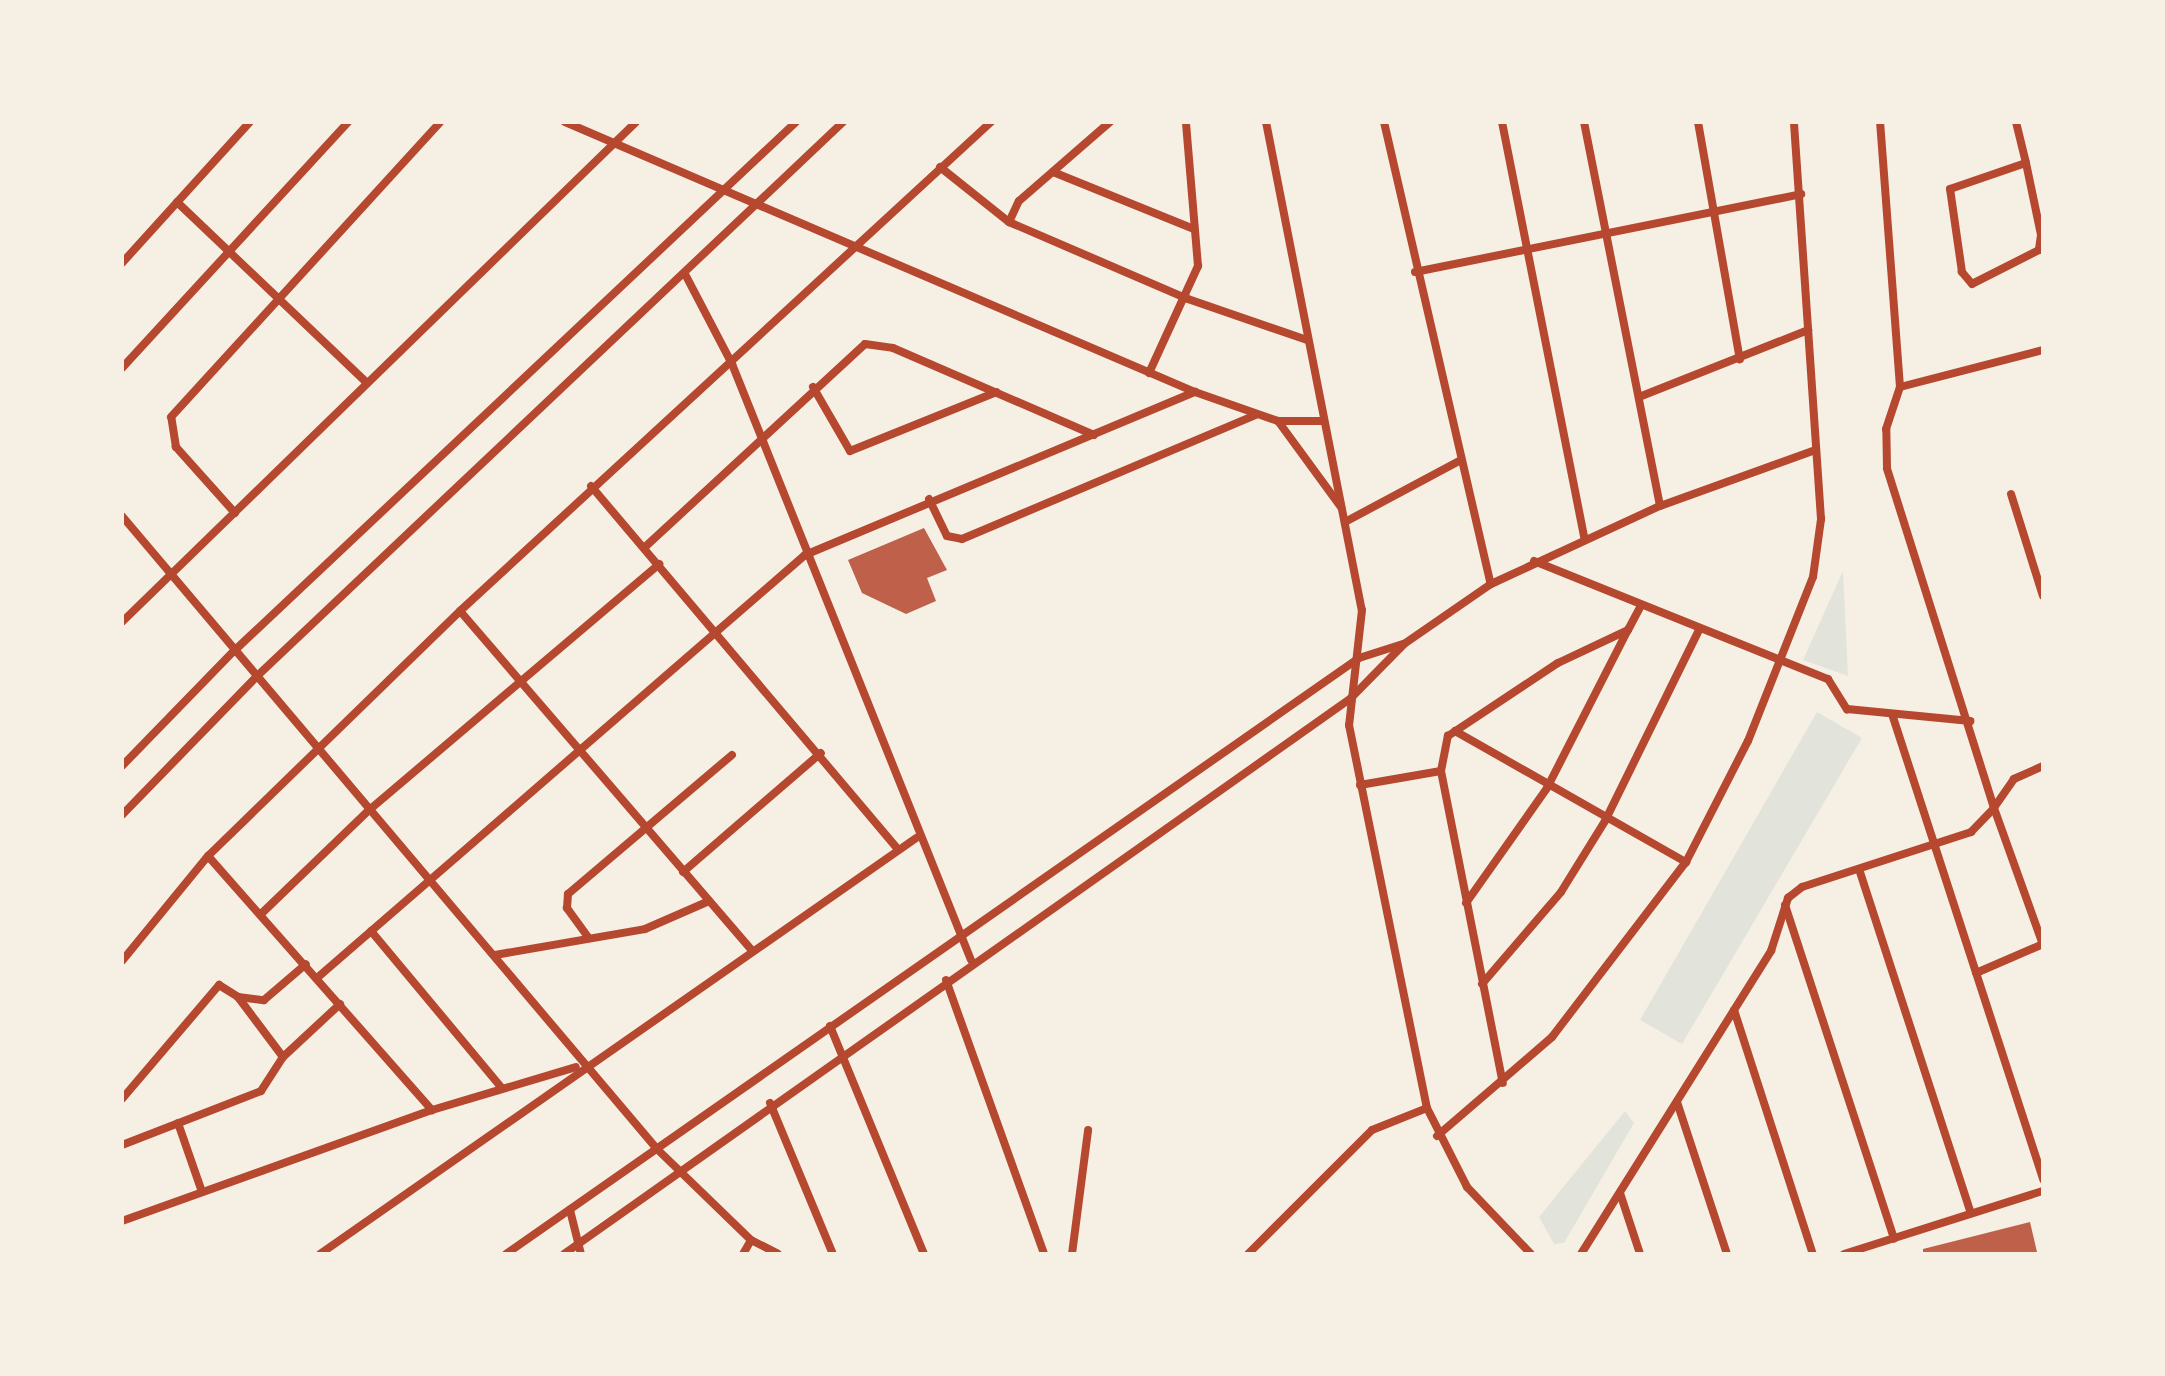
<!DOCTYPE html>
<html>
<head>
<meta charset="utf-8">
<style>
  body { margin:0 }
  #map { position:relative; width:2165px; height:1376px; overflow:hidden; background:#f6efe4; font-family:Inter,sans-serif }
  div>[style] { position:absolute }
  .green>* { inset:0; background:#e2e4dc }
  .building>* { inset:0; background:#bf614a }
  .minor>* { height:8px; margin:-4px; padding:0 4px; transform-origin:4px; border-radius:4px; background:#b5482f }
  span { translate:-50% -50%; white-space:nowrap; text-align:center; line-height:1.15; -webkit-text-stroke:6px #f6efe4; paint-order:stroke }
  .frame { position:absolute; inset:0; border:124px solid #f6efe4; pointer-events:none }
</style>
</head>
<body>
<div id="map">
  <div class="green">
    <div style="clip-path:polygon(1843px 571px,1848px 676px,1803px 660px)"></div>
    <div style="clip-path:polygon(1817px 712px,1862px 738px,1682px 1044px,1640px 1020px)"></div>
    <div style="clip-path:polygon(1625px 1111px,1634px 1123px,1564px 1243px,1554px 1244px,1539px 1217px)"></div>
  </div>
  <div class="building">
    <div style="clip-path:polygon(924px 528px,947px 570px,927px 578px,936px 601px,906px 614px,862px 593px,848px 560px)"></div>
    <div style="clip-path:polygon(2030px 1222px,2037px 1252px,1923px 1254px,1923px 1249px)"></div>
  </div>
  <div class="minor">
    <div style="left:565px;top:122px;width:685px;rotate:23.2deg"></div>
    <div style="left:1195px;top:392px;width:88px;rotate:19.3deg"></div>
    <div style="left:1278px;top:421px;width:44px"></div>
    <div style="left:1266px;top:122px;width:497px;rotate:78.9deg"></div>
    <div style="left:1362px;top:610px;width:116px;rotate:96.4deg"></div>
    <div style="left:1349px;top:725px;width:391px;rotate:78.5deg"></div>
    <div style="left:1427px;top:1108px;width:89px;rotate:63.1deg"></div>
    <div style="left:1467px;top:1187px;width:93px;rotate:46.3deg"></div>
    <div style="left:1384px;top:122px;width:474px;rotate:77deg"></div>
    <div style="left:1502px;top:122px;width:424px;rotate:78.8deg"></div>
    <div style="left:1584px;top:122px;width:391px;rotate:78.8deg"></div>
    <div style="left:1698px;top:122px;width:241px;rotate:80deg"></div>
    <div style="left:2016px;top:122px;width:42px;rotate:76.3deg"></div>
    <div style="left:2026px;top:163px;width:74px;rotate:78.2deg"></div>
    <div style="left:2041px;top:235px;width:15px;rotate:98deg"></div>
    <div style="left:2039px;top:250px;width:75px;rotate:153.1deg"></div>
    <div style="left:1972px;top:284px;width:16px;rotate:-130deg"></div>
    <div style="left:1962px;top:272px;width:84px;rotate:-98.2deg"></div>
    <div style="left:1950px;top:189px;width:80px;rotate:-18.9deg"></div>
    <div style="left:940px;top:167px;width:88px;rotate:38.6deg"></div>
    <div style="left:1009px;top:222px;width:195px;rotate:23.3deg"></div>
    <div style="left:1188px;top:299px;width:126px;rotate:19deg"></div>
    <div style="left:1053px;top:172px;width:152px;rotate:22deg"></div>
    <div style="left:177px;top:202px;width:261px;rotate:43.6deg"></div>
    <div style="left:1009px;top:222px;width:23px;rotate:-65deg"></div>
    <div style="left:1019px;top:201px;width:121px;rotate:-41deg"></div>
    <div style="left:122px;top:263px;width:190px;rotate:-47.8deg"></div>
    <div style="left:1415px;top:272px;width:394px;rotate:-11.4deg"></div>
    <div style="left:685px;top:274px;width:102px;rotate:62.4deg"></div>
    <div style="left:732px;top:364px;width:642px;rotate:68.15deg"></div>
    <div style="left:122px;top:368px;width:334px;rotate:-47.4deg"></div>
    <div style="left:1149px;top:373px;width:118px;rotate:-65.4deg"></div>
    <div style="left:1198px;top:266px;width:144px;rotate:-94.8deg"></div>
    <div style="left:813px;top:387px;width:74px;rotate:60deg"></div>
    <div style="left:850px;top:451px;width:158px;rotate:-21.9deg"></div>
    <div style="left:1900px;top:387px;width:148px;rotate:-14.5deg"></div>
    <div style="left:1639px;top:397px;width:182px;rotate:-21.6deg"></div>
    <div style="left:1278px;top:421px;width:107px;rotate:53.8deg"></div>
    <div style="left:591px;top:486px;width:475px;rotate:49.8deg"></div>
    <div style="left:2011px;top:494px;width:107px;rotate:72.6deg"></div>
    <div style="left:929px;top:499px;width:41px;rotate:64.1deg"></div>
    <div style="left:947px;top:536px;width:15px;rotate:11deg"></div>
    <div style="left:962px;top:539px;width:319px;rotate:-22.9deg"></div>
    <div style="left:235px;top:513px;width:89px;rotate:-131.8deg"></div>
    <div style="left:176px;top:447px;width:30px;rotate:-99deg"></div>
    <div style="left:171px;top:417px;width:399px;rotate:-47.6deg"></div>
    <div style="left:122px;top:516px;width:829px;rotate:49.8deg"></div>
    <div style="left:657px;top:1149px;width:131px;rotate:44.1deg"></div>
    <div style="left:751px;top:1240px;width:30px;rotate:27deg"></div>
    <div style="left:1345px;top:522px;width:132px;rotate:-28.1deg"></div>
    <div style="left:645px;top:547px;width:299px;rotate:-42.7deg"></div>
    <div style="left:865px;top:344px;width:28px;rotate:8deg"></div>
    <div style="left:893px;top:348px;width:219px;rotate:23.4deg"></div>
    <div style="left:1534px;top:561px;width:317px;rotate:21.9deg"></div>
    <div style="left:1828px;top:679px;width:36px;rotate:58deg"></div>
    <div style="left:1847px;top:709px;width:124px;rotate:5.6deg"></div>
    <div style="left:460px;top:611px;width:447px;rotate:49.3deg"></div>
    <div style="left:122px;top:622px;width:717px;rotate:-44.21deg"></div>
    <div style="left:1892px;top:714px;width:490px;rotate:72deg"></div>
    <div style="left:1455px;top:731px;width:266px;rotate:29.6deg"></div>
    <div style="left:122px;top:766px;width:161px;rotate:-45.8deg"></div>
    <div style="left:234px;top:651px;width:772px;rotate:-43.27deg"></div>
    <div style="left:2043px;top:766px;width:32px;rotate:156deg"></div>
    <div style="left:2014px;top:779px;width:35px;rotate:125deg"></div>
    <div style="left:1994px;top:808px;width:145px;rotate:70.3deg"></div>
    <div style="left:1441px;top:771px;width:318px;rotate:78.8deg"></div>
    <div style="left:1360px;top:785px;width:82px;rotate:-9.8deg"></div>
    <div style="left:1441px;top:771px;width:36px;rotate:-79deg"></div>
    <div style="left:1448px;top:736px;width:132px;rotate:-33.6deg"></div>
    <div style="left:1558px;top:663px;width:77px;rotate:-25.2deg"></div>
    <div style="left:1628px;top:630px;width:27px;rotate:-62deg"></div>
    <div style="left:122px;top:815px;width:192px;rotate:-45.8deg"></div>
    <div style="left:256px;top:677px;width:808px;rotate:-43.39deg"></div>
    <div style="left:208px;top:856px;width:339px;rotate:48.6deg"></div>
    <div style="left:1859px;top:869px;width:362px;rotate:72deg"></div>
    <div style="left:683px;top:872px;width:182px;rotate:-40.8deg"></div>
    <div style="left:1466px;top:903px;width:141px;rotate:-54.8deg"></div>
    <div style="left:1547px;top:788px;width:178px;rotate:-62.9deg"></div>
    <div style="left:1785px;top:905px;width:351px;rotate:71.9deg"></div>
    <div style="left:261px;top:914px;width:149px;rotate:-43.9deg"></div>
    <div style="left:368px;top:811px;width:382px;rotate:-40.3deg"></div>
    <div style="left:371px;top:931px;width:204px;rotate:50.2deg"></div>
    <div style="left:588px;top:937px;width:36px;rotate:-126deg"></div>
    <div style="left:567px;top:908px;width:14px;rotate:-86deg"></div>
    <div style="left:568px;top:894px;width:215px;rotate:-40.3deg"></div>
    <div style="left:495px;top:955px;width:152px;rotate:-9.8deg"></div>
    <div style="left:645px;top:929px;width:70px;rotate:-23.6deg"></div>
    <div style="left:122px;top:961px;width:136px;rotate:-50.7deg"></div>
    <div style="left:208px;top:856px;width:351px;rotate:-44.2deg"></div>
    <div style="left:460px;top:611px;width:722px;rotate:-42.64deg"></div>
    <div style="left:1976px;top:973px;width:73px;rotate:-23.4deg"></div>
    <div style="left:317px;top:978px;width:646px;rotate:-40.92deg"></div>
    <div style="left:805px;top:555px;width:423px;rotate:-22.7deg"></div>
    <div style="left:946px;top:980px;width:291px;rotate:70.3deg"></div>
    <div style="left:1482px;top:984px;width:121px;rotate:-49.3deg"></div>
    <div style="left:1561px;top:892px;width:84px;rotate:-58.2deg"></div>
    <div style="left:1605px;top:821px;width:213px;rotate:-63.8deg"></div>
    <div style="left:238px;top:997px;width:26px;rotate:7deg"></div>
    <div style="left:264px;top:1000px;width:55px;rotate:-40.6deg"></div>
    <div style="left:1734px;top:1010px;width:256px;rotate:72.1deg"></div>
    <div style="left:830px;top:1026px;width:247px;rotate:67.6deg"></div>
    <div style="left:122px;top:1099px;width:150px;rotate:-49.6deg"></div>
    <div style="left:219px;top:985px;width:22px;rotate:32deg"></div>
    <div style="left:238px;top:997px;width:75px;rotate:53.1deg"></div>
    <div style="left:1677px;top:1102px;width:160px;rotate:71.8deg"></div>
    <div style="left:770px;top:1103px;width:164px;rotate:67.4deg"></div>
    <div style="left:178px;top:1123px;width:73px;rotate:70.8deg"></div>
    <div style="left:1437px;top:1136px;width:152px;rotate:-40.7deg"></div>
    <div style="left:1552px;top:1037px;width:220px;rotate:-52.6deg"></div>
    <div style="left:1686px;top:862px;width:136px;rotate:-62.9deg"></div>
    <div style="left:1748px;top:741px;width:176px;rotate:-68.4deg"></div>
    <div style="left:1813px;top:577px;width:59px;rotate:-82.1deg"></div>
    <div style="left:1821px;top:519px;width:398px;rotate:-93.9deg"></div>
    <div style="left:122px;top:1145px;width:149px;rotate:-21.2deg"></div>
    <div style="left:261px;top:1091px;width:40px;rotate:-57.1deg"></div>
    <div style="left:283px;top:1057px;width:78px;rotate:-42.9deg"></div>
    <div style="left:1620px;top:1193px;width:64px;rotate:71.8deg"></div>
    <div style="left:570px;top:1210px;width:45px;rotate:76deg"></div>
    <div style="left:122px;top:1221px;width:329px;rotate:-19.7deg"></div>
    <div style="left:432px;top:1110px;width:150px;rotate:-16.6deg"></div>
    <div style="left:320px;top:1254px;width:727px;rotate:-34.91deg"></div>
    <div style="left:506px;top:1254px;width:1041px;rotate:-34.94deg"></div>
    <div style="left:1359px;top:658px;width:46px;rotate:-17.7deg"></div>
    <div style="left:564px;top:1254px;width:962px;rotate:-35.23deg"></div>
    <div style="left:1350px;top:699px;width:77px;rotate:-45.5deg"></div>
    <div style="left:1404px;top:644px;width:106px;rotate:-34.6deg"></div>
    <div style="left:1491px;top:584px;width:186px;rotate:-24.8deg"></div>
    <div style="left:1660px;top:506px;width:163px;rotate:-19.8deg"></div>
    <div style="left:743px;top:1254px;width:16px;rotate:-60deg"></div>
    <div style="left:1072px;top:1254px;width:125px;rotate:-82.6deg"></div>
    <div style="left:1248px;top:1254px;width:175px;rotate:-45deg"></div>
    <div style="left:1372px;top:1130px;width:59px;rotate:-21.8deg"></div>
    <div style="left:1581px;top:1254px;width:358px;rotate:-57.9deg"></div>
    <div style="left:1771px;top:951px;width:56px;rotate:-72.2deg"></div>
    <div style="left:1788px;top:898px;width:18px;rotate:-38deg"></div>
    <div style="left:1802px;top:887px;width:178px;rotate:-18deg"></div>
    <div style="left:1971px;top:832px;width:33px;rotate:-46deg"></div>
    <div style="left:1994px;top:808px;width:356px;rotate:-107.5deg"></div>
    <div style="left:1887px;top:468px;width:39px;rotate:-91deg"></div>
    <div style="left:1886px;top:429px;width:44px;rotate:-71.6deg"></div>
    <div style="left:1900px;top:387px;width:266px;rotate:-94.3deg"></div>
    <div style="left:1844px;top:1254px;width:209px;rotate:-17.6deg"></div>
  </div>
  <div class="frame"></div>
</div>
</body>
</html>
